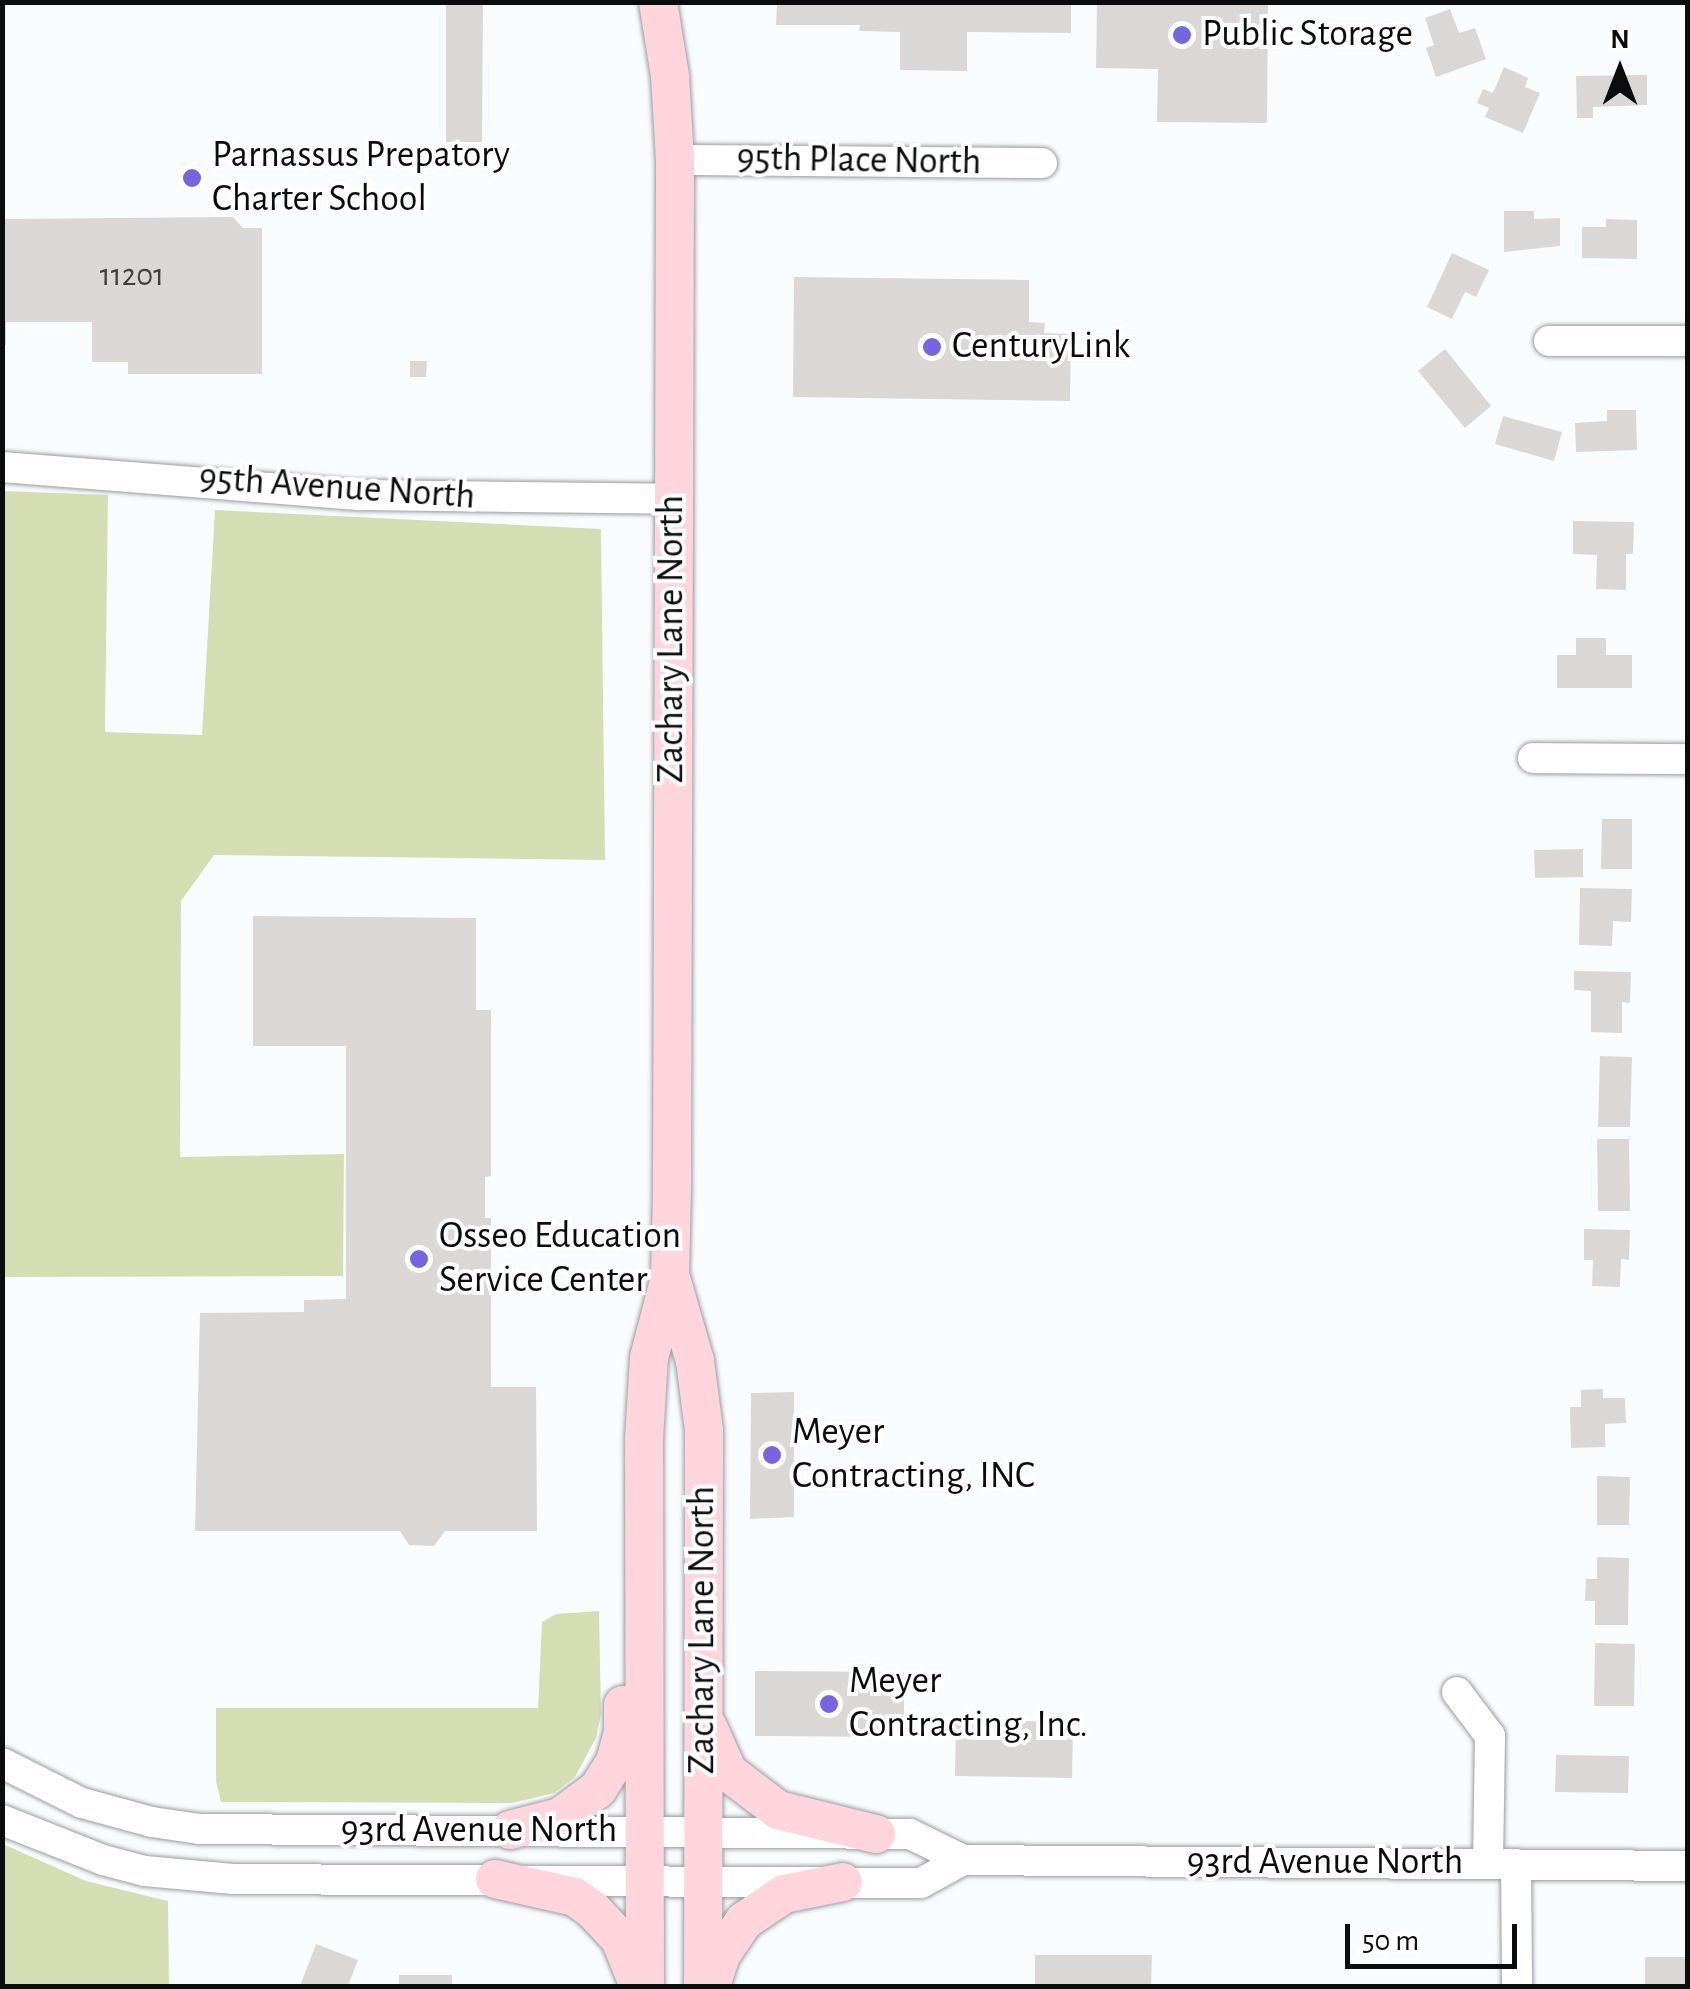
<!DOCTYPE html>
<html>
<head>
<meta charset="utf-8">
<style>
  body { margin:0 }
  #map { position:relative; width:1690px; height:1989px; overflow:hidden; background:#f9fcff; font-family:"Alegreya Sans",sans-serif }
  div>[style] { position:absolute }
  .green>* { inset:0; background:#d5deb3 }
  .building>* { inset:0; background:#dbd7d5 }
  .roads { filter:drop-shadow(0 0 2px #9a9d9f) drop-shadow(0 0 2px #9a9d9f) }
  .minor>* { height:30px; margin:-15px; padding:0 15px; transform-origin:15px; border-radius:15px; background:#fff }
  .major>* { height:38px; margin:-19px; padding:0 19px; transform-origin:19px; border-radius:19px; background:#fed5dc }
  .dots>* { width:28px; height:28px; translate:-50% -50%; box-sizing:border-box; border:5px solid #fff; border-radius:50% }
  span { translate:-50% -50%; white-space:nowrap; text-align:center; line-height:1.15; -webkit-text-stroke:8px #fff; paint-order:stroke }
  .number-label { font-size:32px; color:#3f3f3f }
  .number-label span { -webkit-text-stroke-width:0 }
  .poi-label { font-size:38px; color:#0b0c0d }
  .left { translate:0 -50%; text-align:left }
  .street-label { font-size:38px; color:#0b0c0d }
  .frame { position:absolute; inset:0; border:5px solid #0b0c0d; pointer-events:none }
  .north { position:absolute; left:1570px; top:20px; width:100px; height:100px; -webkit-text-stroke:8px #fff; paint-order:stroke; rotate:0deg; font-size:28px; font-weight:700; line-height:40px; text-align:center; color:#0b0c0d }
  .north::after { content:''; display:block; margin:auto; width:35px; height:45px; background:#0b0c0d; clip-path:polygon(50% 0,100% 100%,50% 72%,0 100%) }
  .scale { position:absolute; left:1345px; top:1924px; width:172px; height:45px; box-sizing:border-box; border:5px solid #0b0c0d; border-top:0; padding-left:12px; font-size:30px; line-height:35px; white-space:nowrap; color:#0b0c0d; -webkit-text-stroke:8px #fff; paint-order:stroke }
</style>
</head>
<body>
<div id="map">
  <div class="green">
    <div style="clip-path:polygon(3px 491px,108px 495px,105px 732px,202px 735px,215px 510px,601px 529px,605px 860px,214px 855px,181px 901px,180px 1157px,344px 1154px,343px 1276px,3px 1277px)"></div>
    <div style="clip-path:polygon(599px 1611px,601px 1714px,596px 1738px,575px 1777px,554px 1793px,512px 1803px,221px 1802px,216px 1781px,216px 1708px,538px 1708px,542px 1622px,556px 1614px)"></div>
    <div style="clip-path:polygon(3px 1844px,86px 1881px,168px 1901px,169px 1986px,3px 1986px)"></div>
  </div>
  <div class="building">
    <div style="clip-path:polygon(446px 2px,483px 2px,482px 142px,446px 142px)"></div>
    <div style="clip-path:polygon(777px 2px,1071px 2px,1071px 33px,967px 32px,967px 71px,900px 70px,900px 32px,859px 31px,860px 25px,776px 25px)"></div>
    <div style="clip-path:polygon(1097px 2px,1268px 2px,1267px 123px,1157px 122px,1158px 69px,1096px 68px)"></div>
    <div style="clip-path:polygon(1450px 9px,1459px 33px,1475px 28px,1486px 59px,1436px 77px,1426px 48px,1434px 45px,1425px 18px)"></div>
    <div style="clip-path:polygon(1504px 67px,1528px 78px,1525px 87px,1540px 93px,1523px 133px,1485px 117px,1489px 108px,1477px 103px,1483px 89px,1493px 93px)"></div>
    <div style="clip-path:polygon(1647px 75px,1647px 105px,1593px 107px,1593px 118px,1577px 118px,1576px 76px)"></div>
    <div style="clip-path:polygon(1504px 211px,1534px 211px,1534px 219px,1560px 218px,1560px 246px,1504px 252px)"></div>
    <div style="clip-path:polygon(233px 217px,243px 228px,262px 228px,262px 374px,128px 374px,128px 362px,92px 362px,92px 322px,6px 322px,6px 345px,2px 345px,2px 219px)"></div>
    <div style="clip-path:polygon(1606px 219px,1637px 220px,1637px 259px,1582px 258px,1582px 227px,1606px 227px)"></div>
    <div style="clip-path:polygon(1452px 253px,1489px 270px,1476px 297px,1465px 292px,1452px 319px,1427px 307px)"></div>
    <div style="clip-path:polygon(794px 277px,1029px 280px,1029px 322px,1045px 323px,1044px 333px,1071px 334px,1070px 401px,793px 397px)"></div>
    <div style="clip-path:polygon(1445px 349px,1491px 406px,1465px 428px,1418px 371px)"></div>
    <div style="clip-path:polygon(410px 361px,427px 361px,426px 377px,410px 377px)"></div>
    <div style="clip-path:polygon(1607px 410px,1636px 410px,1637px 450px,1576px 452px,1575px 423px,1607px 421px)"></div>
    <div style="clip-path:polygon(1503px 416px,1562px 432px,1554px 461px,1495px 444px)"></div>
    <div style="clip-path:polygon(1573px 521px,1634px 522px,1633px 554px,1626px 554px,1626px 590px,1596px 589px,1597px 555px,1573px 554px)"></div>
    <div style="clip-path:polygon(1576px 638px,1606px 638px,1606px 655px,1632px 655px,1632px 688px,1557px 688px,1557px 655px,1576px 655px)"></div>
    <div style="clip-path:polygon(1602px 819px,1632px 819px,1632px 869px,1601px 869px)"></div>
    <div style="clip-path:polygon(1583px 849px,1583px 877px,1535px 878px,1534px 850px)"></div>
    <div style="clip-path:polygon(1580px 888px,1632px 889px,1631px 922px,1613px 921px,1612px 946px,1579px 945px)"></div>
    <div style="clip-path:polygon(253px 916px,476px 918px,476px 1010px,491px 1010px,491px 1176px,485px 1177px,485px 1218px,491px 1218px,491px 1387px,536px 1387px,537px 1531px,445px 1531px,434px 1546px,409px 1545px,400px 1531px,195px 1531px,200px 1313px,304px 1312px,304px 1300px,346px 1299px,346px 1046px,253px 1046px)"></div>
    <div style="clip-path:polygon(1574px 971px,1631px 972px,1630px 1003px,1622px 1002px,1622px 1033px,1591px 1032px,1591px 991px,1574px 990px)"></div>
    <div style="clip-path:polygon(1600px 1056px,1632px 1057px,1630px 1127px,1598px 1127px)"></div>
    <div style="clip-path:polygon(1597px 1139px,1629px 1139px,1630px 1211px,1598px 1211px)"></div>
    <div style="clip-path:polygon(1584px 1229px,1630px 1230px,1629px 1260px,1621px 1259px,1620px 1287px,1592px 1286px,1593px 1260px,1584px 1260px)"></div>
    <div style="clip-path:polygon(1603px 1389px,1603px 1398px,1625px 1398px,1626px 1423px,1605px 1424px,1605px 1447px,1571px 1448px,1570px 1407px,1581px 1407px,1581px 1390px)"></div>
    <div style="clip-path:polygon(794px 1392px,794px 1517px,750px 1519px,751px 1393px)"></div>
    <div style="clip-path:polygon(1597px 1476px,1630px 1477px,1629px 1525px,1597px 1525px)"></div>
    <div style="clip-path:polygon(1597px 1557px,1629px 1558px,1628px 1625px,1595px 1625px,1595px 1601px,1585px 1601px,1586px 1579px,1597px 1579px)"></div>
    <div style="clip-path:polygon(1595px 1643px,1635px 1644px,1634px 1706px,1594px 1706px)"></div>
    <div style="clip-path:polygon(755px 1671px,904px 1672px,904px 1737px,755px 1736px)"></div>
    <div style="clip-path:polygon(956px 1720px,1073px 1722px,1072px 1778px,955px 1776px)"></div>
    <div style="clip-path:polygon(1556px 1755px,1629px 1756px,1628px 1793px,1555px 1792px)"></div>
    <div style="clip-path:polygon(316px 1944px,358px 1960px,348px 1986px,300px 1986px)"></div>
    <div style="clip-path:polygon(1035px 1955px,1152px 1955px,1151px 1986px,1035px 1986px)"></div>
    <div style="clip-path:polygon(1645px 1957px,1688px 1957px,1688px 1986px,1645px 1986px)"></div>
    <div style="clip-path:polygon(399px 1975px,452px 1975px,452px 1986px,399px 1986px)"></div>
  </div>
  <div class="roads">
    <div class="minor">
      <div style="left:675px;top:160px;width:367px;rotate:0.5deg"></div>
      <div style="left:1549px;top:341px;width:139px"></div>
      <div style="left:2px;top:467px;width:360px;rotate:4.5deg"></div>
      <div style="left:361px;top:495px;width:311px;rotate:0.7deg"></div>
      <div style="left:1533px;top:758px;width:155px;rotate:0.4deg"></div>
      <div style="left:1457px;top:1692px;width:55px;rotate:53.1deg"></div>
      <div style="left:1490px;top:1736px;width:127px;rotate:90.9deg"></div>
      <div style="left:2px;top:1763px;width:89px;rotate:26.6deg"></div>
      <div style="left:82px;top:1803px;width:73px;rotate:15.2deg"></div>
      <div style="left:152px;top:1822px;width:49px;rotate:8.3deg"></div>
      <div style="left:200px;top:1829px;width:710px;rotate:0.4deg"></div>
      <div style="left:910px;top:1834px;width:59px;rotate:26.1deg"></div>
      <div style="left:963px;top:1860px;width:725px;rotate:0.47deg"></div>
      <div style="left:2px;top:1820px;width:109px;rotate:21.6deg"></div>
      <div style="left:103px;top:1860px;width:43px;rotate:14.7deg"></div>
      <div style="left:145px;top:1871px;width:88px;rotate:5.2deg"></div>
      <div style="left:233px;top:1879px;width:688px;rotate:0.33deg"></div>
      <div style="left:921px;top:1883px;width:48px;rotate:-28.7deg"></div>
      <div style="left:1516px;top:1864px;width:122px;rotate:89.5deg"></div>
    </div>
    <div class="major">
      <div style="left:671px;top:1278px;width:86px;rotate:73.9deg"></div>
      <div style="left:695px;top:1361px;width:70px;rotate:82.6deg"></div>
      <div style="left:704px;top:1430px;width:556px;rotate:90.1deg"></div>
      <div style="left:708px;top:1727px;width:49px;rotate:66deg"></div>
      <div style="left:728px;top:1772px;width:63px;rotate:37.2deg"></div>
      <div style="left:778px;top:1810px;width:101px;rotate:13.8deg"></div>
      <div style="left:510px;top:1830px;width:52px;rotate:-14.6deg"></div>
      <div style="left:560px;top:1817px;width:47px;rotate:-36.4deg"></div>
      <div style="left:598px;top:1789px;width:32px;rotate:-58deg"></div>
      <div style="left:615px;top:1762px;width:30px;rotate:-75deg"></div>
      <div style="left:623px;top:1733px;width:28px;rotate:-90deg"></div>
      <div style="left:495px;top:1879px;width:82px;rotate:12.7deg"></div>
      <div style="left:575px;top:1897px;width:22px;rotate:36deg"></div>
      <div style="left:593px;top:1910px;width:40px;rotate:47deg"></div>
      <div style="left:620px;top:1939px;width:48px;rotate:68.2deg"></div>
      <div style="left:645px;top:1986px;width:547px;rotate:-90.1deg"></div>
      <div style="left:644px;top:1439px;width:81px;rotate:-86.5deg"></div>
      <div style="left:649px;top:1358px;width:84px;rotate:-75.5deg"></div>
      <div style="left:670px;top:1277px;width:91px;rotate:-88.7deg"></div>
      <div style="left:672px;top:1186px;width:1026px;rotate:-89.83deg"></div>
      <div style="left:675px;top:160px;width:84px;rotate:-93.4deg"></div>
      <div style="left:670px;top:76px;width:75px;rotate:-99.2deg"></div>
      <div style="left:711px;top:1986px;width:33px;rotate:-72deg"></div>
      <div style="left:721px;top:1955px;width:41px;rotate:-55.9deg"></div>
      <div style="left:744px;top:1921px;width:48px;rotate:-34deg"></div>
      <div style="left:784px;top:1894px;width:60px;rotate:-11.5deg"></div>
    </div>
  </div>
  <div class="dots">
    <div style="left:1182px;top:35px;background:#7764df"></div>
    <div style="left:192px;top:178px;background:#7764df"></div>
    <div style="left:932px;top:347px;background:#7764df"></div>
    <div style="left:419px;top:1259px;background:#7764df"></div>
    <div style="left:772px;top:1455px;background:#7764df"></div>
    <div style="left:829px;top:1704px;background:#7764df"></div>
  </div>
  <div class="number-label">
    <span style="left:132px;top:275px">11201</span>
  </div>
  <div class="poi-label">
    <span class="left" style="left:1202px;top:35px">Public Storage</span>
    <span class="left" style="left:212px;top:178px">Parnassus Prepatory<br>Charter School</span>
    <span class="left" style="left:952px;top:347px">CenturyLink</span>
    <span class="left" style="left:439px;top:1259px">Osseo Education<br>Service Center</span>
    <span class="left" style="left:792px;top:1455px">Meyer<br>Contracting, INC</span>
    <span class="left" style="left:849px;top:1704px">Meyer<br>Contracting, Inc.</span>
  </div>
  <div class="street-label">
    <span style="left:859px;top:161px;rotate:1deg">95th Place North</span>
    <span style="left:337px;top:488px;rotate:4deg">95th Avenue North</span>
    <span style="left:672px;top:639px;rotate:-90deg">Zachary Lane North</span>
    <span style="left:703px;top:1630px;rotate:-90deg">Zachary Lane North</span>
    <span style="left:479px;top:1831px">93rd Avenue North</span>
    <span style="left:1325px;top:1863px">93rd Avenue North</span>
  </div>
  <div class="frame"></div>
  <div class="north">N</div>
  <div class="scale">50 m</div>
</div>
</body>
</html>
